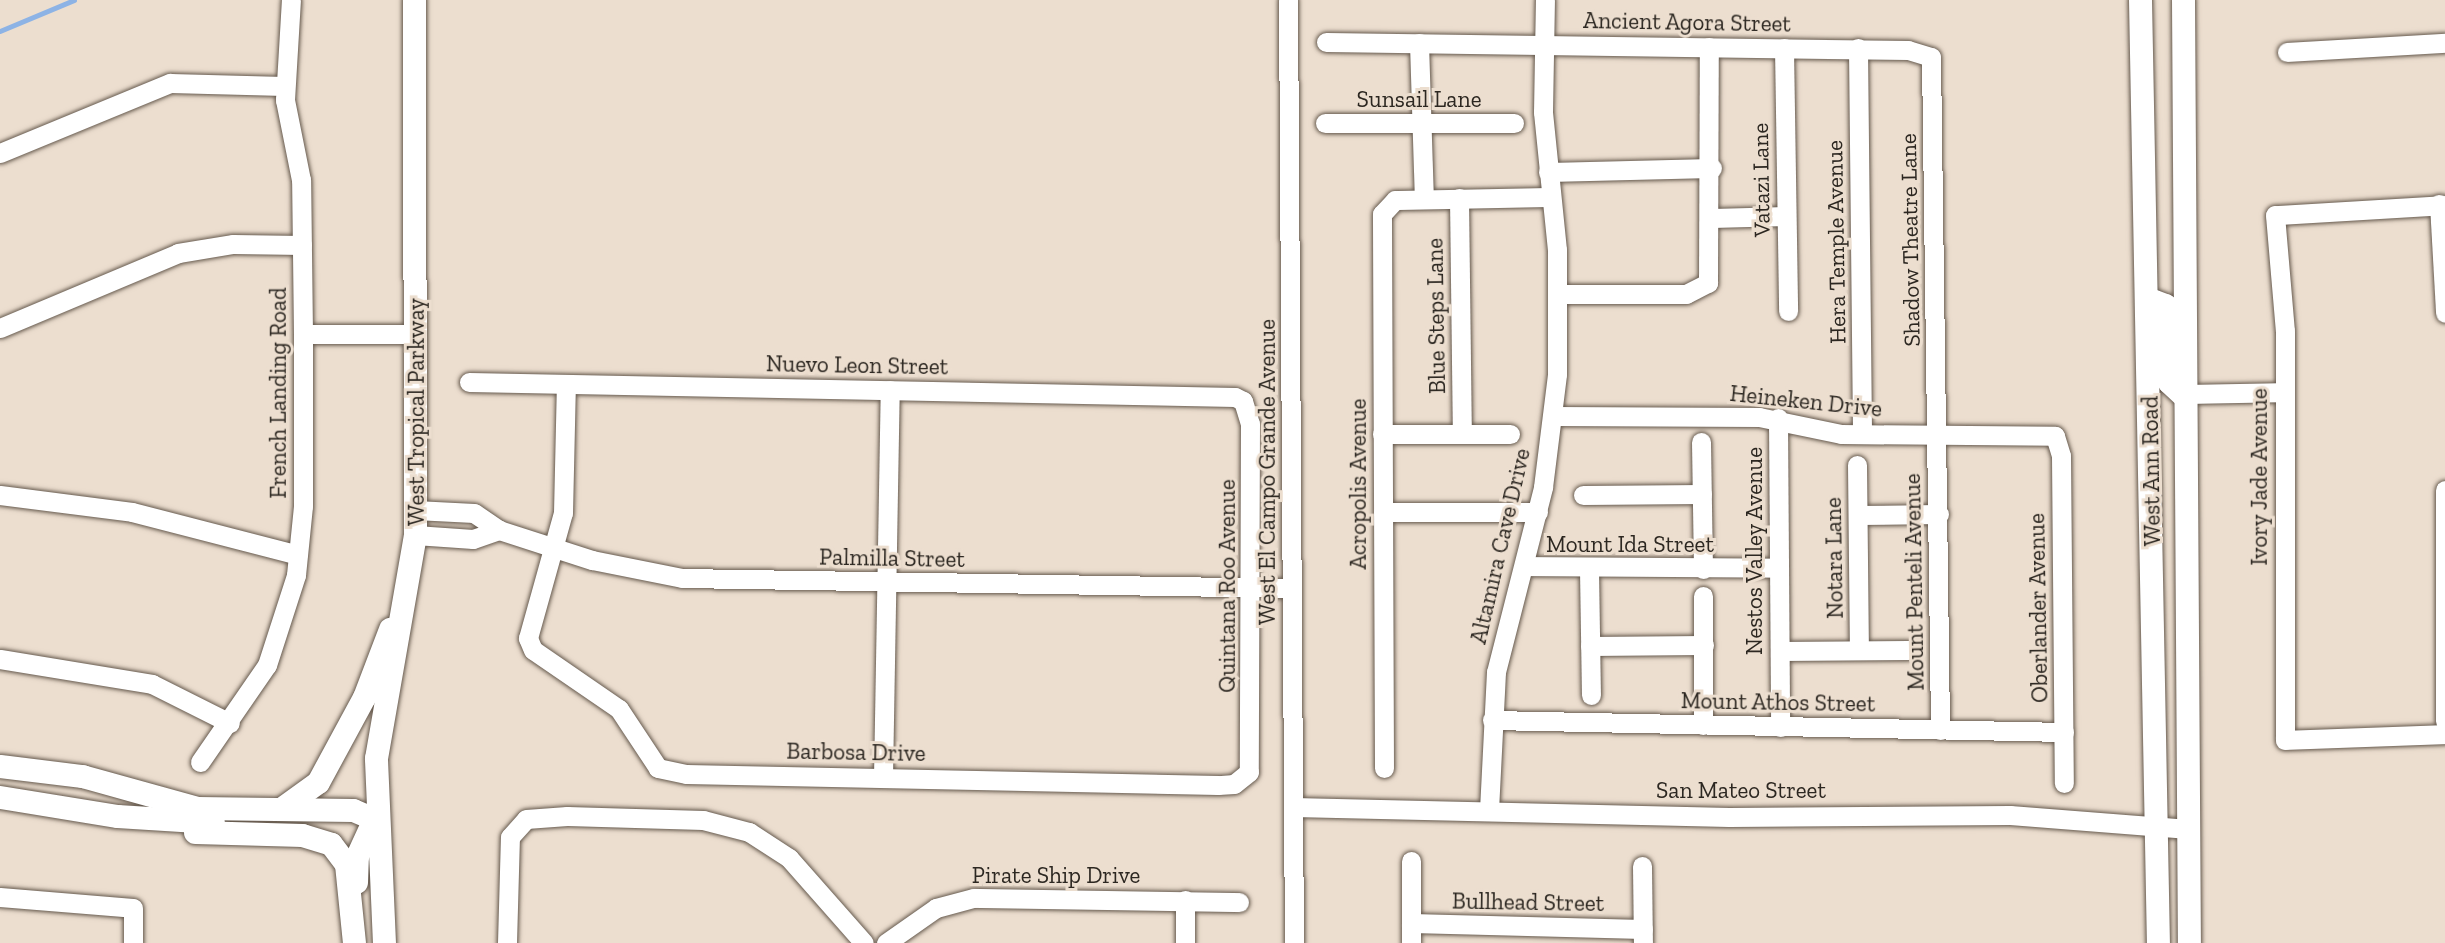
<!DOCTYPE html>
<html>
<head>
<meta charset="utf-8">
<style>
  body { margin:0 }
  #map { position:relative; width:2445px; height:943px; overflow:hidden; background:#ecdecf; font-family:"Zilla Slab",serif }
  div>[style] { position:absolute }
  .stream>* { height:4.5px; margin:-2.25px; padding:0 2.25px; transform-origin:2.25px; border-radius:2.25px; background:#8db3e5 }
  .roads { filter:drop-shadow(0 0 2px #65594d) drop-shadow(0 0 2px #65594d) }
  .minor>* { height:19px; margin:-9.5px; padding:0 9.5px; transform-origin:9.5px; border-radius:9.5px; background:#fff }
  .major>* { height:23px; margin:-11.5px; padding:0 11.5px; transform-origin:11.5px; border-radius:11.5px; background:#fff }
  span { translate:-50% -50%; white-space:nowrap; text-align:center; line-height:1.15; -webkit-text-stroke:6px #ecdecf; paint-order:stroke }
  .street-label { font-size:23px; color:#2c2721 }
</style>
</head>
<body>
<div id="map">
  <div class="stream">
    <div style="left:0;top:31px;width:80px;rotate:-22.7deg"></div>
  </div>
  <div class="roads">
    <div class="minor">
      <div style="left:1288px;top:0;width:943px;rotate:89.64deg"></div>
      <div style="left:1326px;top:42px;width:582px;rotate:0.79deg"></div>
      <div style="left:1908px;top:50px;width:24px;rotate:17deg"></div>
      <div style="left:1931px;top:57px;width:673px;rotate:89.23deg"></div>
      <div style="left:1419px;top:43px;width:156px;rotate:88.2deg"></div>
      <div style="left:1784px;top:48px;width:263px;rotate:89.1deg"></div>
      <div style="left:1858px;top:48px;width:386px;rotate:89.4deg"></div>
      <div style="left:2287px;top:52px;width:158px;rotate:-3.3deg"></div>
      <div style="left:1325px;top:123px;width:189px"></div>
      <div style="left:0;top:153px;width:184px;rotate:-22.4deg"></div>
      <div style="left:170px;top:83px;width:114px;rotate:1.5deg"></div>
      <div style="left:1548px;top:172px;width:164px;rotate:-1.4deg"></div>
      <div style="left:1459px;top:198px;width:236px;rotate:89.3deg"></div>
      <div style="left:2439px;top:204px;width:109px;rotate:86.8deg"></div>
      <div style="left:2445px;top:205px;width:170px;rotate:176.6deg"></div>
      <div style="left:2275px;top:215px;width:116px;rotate:85.1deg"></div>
      <div style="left:2285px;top:331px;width:409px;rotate:90deg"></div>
      <div style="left:2285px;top:740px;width:160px;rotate:-2.1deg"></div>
      <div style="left:1712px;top:218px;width:74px;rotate:-1.5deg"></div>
      <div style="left:1558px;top:294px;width:128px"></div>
      <div style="left:1686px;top:294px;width:25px;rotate:-27deg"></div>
      <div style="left:1708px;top:283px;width:236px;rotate:-89.8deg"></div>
      <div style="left:0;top:328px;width:193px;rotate:-22.8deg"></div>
      <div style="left:178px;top:253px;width:56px;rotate:-9.3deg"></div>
      <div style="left:233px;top:244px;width:69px;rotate:0.8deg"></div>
      <div style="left:303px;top:334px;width:114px"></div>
      <div style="left:469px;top:382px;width:766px;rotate:1.12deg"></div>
      <div style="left:1235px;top:397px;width:9px;rotate:27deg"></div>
      <div style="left:1243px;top:401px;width:24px;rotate:73deg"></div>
      <div style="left:1250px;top:424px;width:348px;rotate:90.2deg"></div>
      <div style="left:1249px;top:772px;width:19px;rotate:141deg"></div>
      <div style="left:1234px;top:784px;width:16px;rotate:176deg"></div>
      <div style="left:1218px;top:785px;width:532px;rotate:-178.82deg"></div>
      <div style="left:686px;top:774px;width:29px;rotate:-168deg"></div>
      <div style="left:658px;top:768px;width:71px;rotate:-123.5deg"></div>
      <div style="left:619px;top:709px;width:104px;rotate:-145.5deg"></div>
      <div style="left:533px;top:650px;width:13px;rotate:-113deg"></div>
      <div style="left:528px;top:638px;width:130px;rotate:-74.4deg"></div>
      <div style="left:563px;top:513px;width:129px;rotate:-88.7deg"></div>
      <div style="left:2182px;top:394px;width:100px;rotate:-1.1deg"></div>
      <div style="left:1553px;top:416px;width:206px;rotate:0.3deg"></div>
      <div style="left:1759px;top:417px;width:84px;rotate:11.7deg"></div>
      <div style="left:1841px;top:434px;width:214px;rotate:0.5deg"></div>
      <div style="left:2055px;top:436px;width:21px;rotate:73deg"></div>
      <div style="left:2061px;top:456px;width:327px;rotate:89.5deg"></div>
      <div style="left:1778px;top:418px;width:309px;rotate:89.6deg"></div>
      <div style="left:1382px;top:434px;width:128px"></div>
      <div style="left:1701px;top:442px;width:127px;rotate:89.1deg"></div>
      <div style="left:1857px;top:465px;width:185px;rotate:89.4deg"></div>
      <div style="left:2445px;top:490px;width:231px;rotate:90deg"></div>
      <div style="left:0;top:495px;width:133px;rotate:7.3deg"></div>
      <div style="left:132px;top:512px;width:171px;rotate:14.5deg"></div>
      <div style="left:1583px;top:495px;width:119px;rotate:-0.5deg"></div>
      <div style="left:415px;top:510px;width:59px;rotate:2.9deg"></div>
      <div style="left:474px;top:513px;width:30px;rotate:34deg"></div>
      <div style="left:499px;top:530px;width:98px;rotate:17.9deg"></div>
      <div style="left:592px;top:560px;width:92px;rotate:11.3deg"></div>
      <div style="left:682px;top:578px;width:610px;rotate:0.94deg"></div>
      <div style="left:1383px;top:512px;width:155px"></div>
      <div style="left:1858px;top:515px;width:81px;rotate:-0.7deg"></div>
      <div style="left:415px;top:535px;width:58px;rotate:3.9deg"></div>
      <div style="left:473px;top:539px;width:28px;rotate:-19deg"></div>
      <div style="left:1524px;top:566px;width:255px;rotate:0.4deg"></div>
      <div style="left:1589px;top:570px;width:125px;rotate:89.1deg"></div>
      <div style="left:1590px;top:646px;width:114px;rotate:-0.5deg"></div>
      <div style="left:1780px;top:651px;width:128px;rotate:-0.4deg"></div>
      <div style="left:0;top:659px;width:154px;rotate:9.3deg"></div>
      <div style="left:152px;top:684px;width:87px;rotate:26.6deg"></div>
      <div style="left:1492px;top:720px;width:572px;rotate:1.2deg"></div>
      <div style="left:1703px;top:725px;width:129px;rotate:-90deg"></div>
      <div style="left:200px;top:762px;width:118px;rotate:-55.4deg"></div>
      <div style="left:267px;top:665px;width:95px;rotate:-72.1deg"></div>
      <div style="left:296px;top:575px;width:69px;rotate:-84.2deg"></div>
      <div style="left:303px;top:506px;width:172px;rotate:-90deg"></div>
      <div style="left:303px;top:334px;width:154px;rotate:-90.7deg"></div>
      <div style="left:301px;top:180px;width:82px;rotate:-101.3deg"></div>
      <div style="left:285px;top:100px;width:100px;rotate:-86.6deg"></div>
      <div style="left:1384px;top:768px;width:554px;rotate:-90.21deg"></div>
      <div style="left:1382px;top:214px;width:19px;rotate:-47deg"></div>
      <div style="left:1395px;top:200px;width:156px;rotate:-1.1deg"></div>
      <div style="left:883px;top:777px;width:387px;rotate:-89deg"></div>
      <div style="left:1293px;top:807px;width:436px;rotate:1.3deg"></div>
      <div style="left:1729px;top:817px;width:281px;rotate:-0.4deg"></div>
      <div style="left:2010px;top:815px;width:179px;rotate:4.5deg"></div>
      <div style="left:1489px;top:810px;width:138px;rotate:-87.1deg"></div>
      <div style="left:1496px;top:672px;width:191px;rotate:-75.7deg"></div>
      <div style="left:1543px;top:487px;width:114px;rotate:-82.9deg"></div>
      <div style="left:1557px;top:374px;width:124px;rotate:-90deg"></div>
      <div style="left:1557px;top:250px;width:139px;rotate:-95.8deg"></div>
      <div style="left:1543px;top:112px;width:112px;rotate:-89deg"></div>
      <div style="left:1411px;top:861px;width:82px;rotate:90deg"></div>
      <div style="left:1642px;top:866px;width:77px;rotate:89.3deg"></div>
      <div style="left:0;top:897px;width:133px;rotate:4.7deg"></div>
      <div style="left:133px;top:908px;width:35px;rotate:90deg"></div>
      <div style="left:1185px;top:900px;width:43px;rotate:90deg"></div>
      <div style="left:1411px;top:923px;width:232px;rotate:1.5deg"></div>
      <div style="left:507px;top:943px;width:106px;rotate:-88.4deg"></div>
      <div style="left:510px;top:837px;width:24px;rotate:-48deg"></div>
      <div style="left:526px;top:819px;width:41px;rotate:-4.2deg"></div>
      <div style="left:567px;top:816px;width:136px;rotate:1.7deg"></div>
      <div style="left:703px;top:820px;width:48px;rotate:14.6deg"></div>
      <div style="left:749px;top:832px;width:48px;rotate:33deg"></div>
      <div style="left:789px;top:858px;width:113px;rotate:48.6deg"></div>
      <div style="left:886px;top:943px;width:61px;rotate:-35deg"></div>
      <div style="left:936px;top:908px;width:39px;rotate:-15deg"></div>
      <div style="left:974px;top:898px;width:265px;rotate:0.9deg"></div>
    </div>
    <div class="major">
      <div style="left:2140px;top:0;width:943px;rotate:88.91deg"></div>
      <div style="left:2183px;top:0;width:943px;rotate:89.64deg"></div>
      <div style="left:2149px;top:299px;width:17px;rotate:21deg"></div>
      <div style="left:2165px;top:305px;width:77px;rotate:87deg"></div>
      <div style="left:2169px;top:382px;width:18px;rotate:43deg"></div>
      <div style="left:0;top:766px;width:83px;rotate:7deg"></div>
      <div style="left:82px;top:776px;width:119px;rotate:15.5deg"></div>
      <div style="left:197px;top:808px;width:156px;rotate:0.7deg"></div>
      <div style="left:353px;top:810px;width:23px;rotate:23deg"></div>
      <div style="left:0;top:797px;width:119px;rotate:9.2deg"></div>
      <div style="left:117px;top:816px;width:96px;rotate:3.6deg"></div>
      <div style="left:282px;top:808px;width:44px;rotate:-35.8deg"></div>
      <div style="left:318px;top:782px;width:97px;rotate:-61.6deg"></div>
      <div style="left:364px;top:697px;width:73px;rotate:-69.1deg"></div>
      <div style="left:195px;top:832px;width:107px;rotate:1.6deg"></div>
      <div style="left:302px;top:835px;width:30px;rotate:17deg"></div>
      <div style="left:331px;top:844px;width:25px;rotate:53deg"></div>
      <div style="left:346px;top:864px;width:79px;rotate:84.2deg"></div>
      <div style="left:356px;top:882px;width:26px;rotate:-88deg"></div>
      <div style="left:357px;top:856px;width:41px;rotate:-65.3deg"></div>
      <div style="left:384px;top:943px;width:185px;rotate:-92.5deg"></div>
      <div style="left:376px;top:758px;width:226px;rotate:-80.1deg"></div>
      <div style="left:415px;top:535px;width:535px;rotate:-90.11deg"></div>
    </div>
  </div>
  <div class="street-label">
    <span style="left:1687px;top:22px;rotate:1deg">Ancient Agora Street</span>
    <span style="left:1419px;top:99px">Sunsail Lane</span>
    <span style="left:1761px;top:180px;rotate:-91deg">Vatazi Lane</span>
    <span style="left:1910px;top:240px;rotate:-91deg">Shadow Theatre Lane</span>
    <span style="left:1836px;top:242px;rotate:-91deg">Hera Temple Avenue</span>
    <span style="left:1436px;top:316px;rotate:-91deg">Blue Steps Lane</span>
    <span style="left:857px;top:365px;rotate:1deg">Nuevo Leon Street</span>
    <span style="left:278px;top:393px;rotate:-90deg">French Landing Road</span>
    <span style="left:1806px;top:401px;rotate:6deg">Heineken Drive</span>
    <span style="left:416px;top:412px;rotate:-90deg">West Tropical Parkway</span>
    <span style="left:2151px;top:471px;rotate:-91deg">West Ann Road</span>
    <span style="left:1267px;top:472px;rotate:-90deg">West El Campo Grande Avenue</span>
    <span style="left:2259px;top:477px;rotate:-90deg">Ivory Jade Avenue</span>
    <span style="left:1358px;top:484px;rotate:-90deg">Acropolis Avenue</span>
    <span style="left:1630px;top:544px">Mount Ida Street</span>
    <span style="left:1500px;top:546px;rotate:-77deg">Altamira Cave Drive</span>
    <span style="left:1754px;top:551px;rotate:-90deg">Nestos Valley Avenue</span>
    <span style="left:892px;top:558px;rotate:1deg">Palmilla Street</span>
    <span style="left:1834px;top:558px;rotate:-91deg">Notara Lane</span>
    <span style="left:1914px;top:582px;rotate:-91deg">Mount Penteli Avenue</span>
    <span style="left:1227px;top:586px;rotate:-90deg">Quintana Roo Avenue</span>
    <span style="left:2038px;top:608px;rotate:-91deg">Oberlander Avenue</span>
    <span style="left:1778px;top:702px;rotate:1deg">Mount Athos Street</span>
    <span style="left:856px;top:752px;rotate:1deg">Barbosa Drive</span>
    <span style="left:1741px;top:790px">San Mateo Street</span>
    <span style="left:1056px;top:875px">Pirate Ship Drive</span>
    <span style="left:1528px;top:902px;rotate:1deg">Bullhead Street</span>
  </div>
</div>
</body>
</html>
